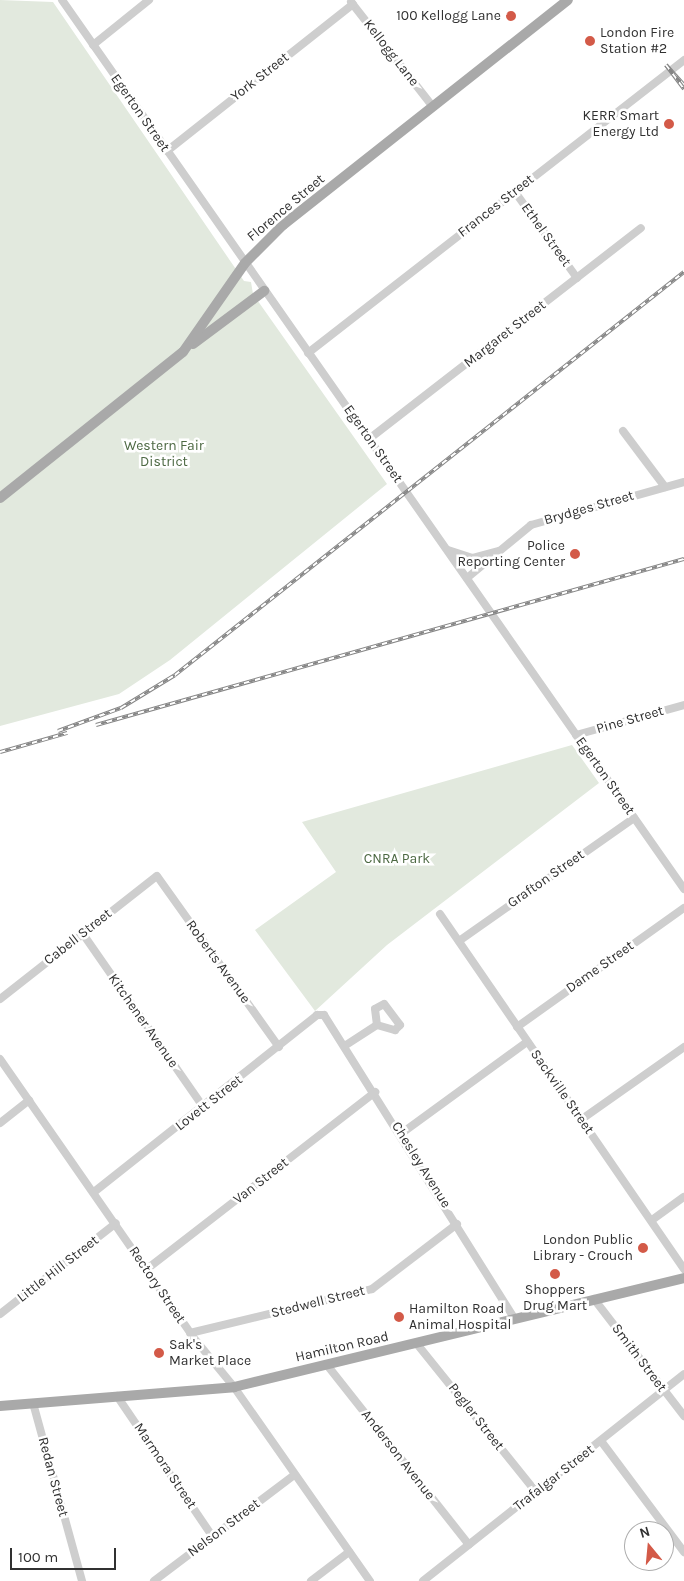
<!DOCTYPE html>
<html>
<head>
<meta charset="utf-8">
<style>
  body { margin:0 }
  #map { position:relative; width:684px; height:1581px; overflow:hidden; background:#fff; font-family:Karla,sans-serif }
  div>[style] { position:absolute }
  .green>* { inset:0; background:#e2e9de }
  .minor>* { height:8px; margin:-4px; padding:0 4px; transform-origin:4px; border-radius:4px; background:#cecece }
  .major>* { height:10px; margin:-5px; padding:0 5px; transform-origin:5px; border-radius:5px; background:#a9a9a9 }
  .rail>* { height:4px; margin-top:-2px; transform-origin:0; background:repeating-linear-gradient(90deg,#fff 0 5.5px,#868686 0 11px); box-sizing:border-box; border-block:1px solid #868686 }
  .dots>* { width:14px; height:14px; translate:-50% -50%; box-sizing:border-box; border:2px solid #fff; border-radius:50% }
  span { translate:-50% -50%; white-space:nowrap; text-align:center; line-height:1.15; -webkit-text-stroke:5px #fff; paint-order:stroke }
  .poi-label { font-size:14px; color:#313131 }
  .right { translate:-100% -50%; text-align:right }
  .left { translate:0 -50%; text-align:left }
  .street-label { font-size:14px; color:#313131 }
  .park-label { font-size:14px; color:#4d6943 }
  .north { position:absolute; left:624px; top:1521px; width:50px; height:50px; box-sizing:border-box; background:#fff; border:1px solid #adadad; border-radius:50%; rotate:343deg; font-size:14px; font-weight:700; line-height:20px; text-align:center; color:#313131 }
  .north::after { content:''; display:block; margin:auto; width:18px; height:22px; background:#d35a48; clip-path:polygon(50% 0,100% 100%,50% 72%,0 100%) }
  .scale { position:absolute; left:10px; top:1548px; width:106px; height:22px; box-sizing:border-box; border:2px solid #313131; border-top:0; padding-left:6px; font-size:15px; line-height:18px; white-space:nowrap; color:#313131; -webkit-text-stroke:4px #fff; paint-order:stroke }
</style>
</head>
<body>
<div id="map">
  <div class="green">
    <div style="clip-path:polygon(0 0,53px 2px,244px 281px,251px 282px,253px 294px,387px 484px,170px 660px,119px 694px,0 726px)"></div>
    <div style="clip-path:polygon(572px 745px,599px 783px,387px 945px,315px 1011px,255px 930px,336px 872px,302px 822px)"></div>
  </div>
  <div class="minor">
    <div style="left:62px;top:0;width:1085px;rotate:55.02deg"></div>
    <div style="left:351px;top:2px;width:133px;rotate:52deg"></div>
    <div style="left:93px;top:45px;width:72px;rotate:-38.8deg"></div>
    <div style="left:167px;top:151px;width:237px;rotate:-38.3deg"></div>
    <div style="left:515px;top:192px;width:106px;rotate:54.2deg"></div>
    <div style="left:308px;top:353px;width:477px;rotate:-37.9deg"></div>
    <div style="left:623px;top:431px;width:70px;rotate:53.1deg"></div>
    <div style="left:369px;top:439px;width:344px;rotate:-37.8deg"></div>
    <div style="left:448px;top:550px;width:25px;rotate:18deg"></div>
    <div style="left:472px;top:558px;width:28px;rotate:-15deg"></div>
    <div style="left:467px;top:578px;width:83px;rotate:-39.6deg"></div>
    <div style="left:531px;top:525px;width:159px;rotate:-15.7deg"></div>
    <div style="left:576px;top:735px;width:112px;rotate:-15.5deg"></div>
    <div style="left:440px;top:914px;width:431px;rotate:55.5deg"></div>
    <div style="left:83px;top:934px;width:212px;rotate:55.2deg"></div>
    <div style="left:459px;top:941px;width:214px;rotate:-35.1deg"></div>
    <div style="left:0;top:999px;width:199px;rotate:-38.1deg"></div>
    <div style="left:157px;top:876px;width:210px;rotate:54.5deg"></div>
    <div style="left:517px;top:1027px;width:205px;rotate:-35.5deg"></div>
    <div style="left:346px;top:1045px;width:37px;rotate:-33deg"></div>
    <div style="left:377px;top:1025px;width:19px;rotate:16deg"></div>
    <div style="left:395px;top:1030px;width:7px;rotate:-45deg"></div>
    <div style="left:400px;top:1025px;width:26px;rotate:-127deg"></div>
    <div style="left:384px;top:1004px;width:10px;rotate:151deg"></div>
    <div style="left:375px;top:1009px;width:16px;rotate:83deg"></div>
    <div style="left:0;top:1059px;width:338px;rotate:55.2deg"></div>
    <div style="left:193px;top:1337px;width:65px;rotate:50.6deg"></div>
    <div style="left:234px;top:1387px;width:237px;rotate:55deg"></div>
    <div style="left:582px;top:1119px;width:125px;rotate:-35.2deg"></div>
    <div style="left:0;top:1123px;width:37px;rotate:-38deg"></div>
    <div style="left:402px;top:1133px;width:155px;rotate:-36.1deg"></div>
    <div style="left:94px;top:1192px;width:285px;rotate:-38.4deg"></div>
    <div style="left:317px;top:1015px;width:7px"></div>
    <div style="left:324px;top:1015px;width:359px;rotate:57.9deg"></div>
    <div style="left:652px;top:1220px;width:39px;rotate:-36deg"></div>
    <div style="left:147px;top:1269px;width:289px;rotate:-37.8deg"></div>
    <div style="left:594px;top:1299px;width:148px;rotate:52.4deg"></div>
    <div style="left:0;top:1314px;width:147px;rotate:-38.1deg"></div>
    <div style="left:190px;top:1333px;width:187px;rotate:-13.6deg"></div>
    <div style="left:372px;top:1289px;width:107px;rotate:-37.4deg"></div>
    <div style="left:417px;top:1344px;width:189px;rotate:51.2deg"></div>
    <div style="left:327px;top:1365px;width:229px;rotate:51.7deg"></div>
    <div style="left:117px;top:1396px;width:169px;rotate:55.8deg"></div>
    <div style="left:33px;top:1403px;width:185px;rotate:74.6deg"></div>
    <div style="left:601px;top:1441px;width:139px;rotate:53.2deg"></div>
    <div style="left:154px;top:1581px;width:176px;rotate:-37.1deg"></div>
    <div style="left:311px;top:1581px;width:48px;rotate:-37.3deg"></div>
    <div style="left:423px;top:1581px;width:333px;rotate:-38.4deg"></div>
  </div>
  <div class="major">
    <div style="left:193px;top:344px;width:89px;rotate:-36.7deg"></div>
    <div style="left:0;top:498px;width:234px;rotate:-38.6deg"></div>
    <div style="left:183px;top:352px;width:108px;rotate:-55.1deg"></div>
    <div style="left:245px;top:263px;width:54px;rotate:-45deg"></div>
    <div style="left:283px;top:225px;width:363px;rotate:-38.3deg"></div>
    <div style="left:0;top:1406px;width:235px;rotate:-4.6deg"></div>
    <div style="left:234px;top:1387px;width:463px;rotate:-13.6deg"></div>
  </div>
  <div class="rail">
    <div style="left:684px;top:85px;width:27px;rotate:-132deg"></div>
    <div style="left:666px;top:65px;width:30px;rotate:53deg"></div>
    <div style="left:96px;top:725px;width:611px;rotate:-15.77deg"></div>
    <div style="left:58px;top:731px;width:67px;rotate:-20.1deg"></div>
    <div style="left:121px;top:708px;width:63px;rotate:-31.4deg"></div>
    <div style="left:175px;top:675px;width:649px;rotate:-38.37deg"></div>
    <div style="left:0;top:752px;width:70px;rotate:-15.8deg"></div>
  </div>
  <div class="dots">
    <div style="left:511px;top:16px;background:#d35a48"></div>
    <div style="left:590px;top:41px;background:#d35a48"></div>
    <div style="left:669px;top:124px;background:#d35a48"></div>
    <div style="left:575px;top:554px;background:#d35a48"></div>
    <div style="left:643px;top:1248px;background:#d35a48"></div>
    <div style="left:555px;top:1274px;background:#d35a48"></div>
    <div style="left:399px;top:1317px;background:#d35a48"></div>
    <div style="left:159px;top:1353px;background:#d35a48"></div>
  </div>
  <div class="poi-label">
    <span class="right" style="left:501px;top:16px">100 Kellogg Lane</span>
    <span class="left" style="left:600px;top:41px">London Fire<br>Station #2</span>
    <span class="right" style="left:659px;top:124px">KERR Smart<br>Energy Ltd</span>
    <span class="right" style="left:565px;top:554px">Police<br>Reporting Center</span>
    <span class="right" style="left:633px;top:1248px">London Public<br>Library - Crouch</span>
    <span style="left:555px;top:1298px">Shoppers<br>Drug Mart</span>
    <span class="left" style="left:409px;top:1317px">Hamilton Road<br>Animal Hospital</span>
    <span class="left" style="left:169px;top:1353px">Sak's<br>Market Place</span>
  </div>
  <div class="street-label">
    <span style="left:391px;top:53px;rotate:52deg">Kellogg Lane</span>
    <span style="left:260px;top:77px;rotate:-38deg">York Street</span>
    <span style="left:140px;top:113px;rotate:55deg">Egerton Street</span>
    <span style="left:496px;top:206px;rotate:-38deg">Frances Street</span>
    <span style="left:286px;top:208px;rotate:-40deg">Florence Street</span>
    <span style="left:546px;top:235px;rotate:54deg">Ethel Street</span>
    <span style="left:505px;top:334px;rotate:-38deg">Margaret Street</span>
    <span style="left:373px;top:444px;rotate:55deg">Egerton Street</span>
    <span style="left:589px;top:508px;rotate:-16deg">Brydges Street</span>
    <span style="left:630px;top:720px;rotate:-16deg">Pine Street</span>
    <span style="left:605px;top:776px;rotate:55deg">Egerton Street</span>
    <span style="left:546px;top:879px;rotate:-35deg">Grafton Street</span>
    <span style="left:78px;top:937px;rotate:-38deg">Cabell Street</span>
    <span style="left:218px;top:962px;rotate:54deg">Roberts Avenue</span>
    <span style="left:600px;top:967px;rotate:-35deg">Dame Street</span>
    <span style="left:143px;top:1021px;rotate:55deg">Kitchener Avenue</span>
    <span style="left:562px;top:1092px;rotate:55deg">Sackville Street</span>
    <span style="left:209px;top:1103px;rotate:-38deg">Lovett Street</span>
    <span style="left:421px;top:1165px;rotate:58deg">Chesley Avenue</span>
    <span style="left:261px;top:1181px;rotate:-38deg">Van Street</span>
    <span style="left:58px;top:1269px;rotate:-38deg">Little Hill Street</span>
    <span style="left:157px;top:1285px;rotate:56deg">Rectory Street</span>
    <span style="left:318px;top:1302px;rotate:-14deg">Stedwell Street</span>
    <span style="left:342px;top:1347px;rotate:-13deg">Hamilton Road</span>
    <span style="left:639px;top:1358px;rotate:53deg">Smith Street</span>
    <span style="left:476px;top:1417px;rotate:52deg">Pegler Street</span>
    <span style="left:398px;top:1455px;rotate:52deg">Anderson Avenue</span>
    <span style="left:165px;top:1466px;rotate:56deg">Marmora Street</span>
    <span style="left:53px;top:1477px;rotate:75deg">Redan Street</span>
    <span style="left:554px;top:1478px;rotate:-38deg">Trafalgar Street</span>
    <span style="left:224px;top:1528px;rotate:-37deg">Nelson Street</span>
  </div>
  <div class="park-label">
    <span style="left:164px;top:454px">Western Fair<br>District</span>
    <span style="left:397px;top:859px">CNRA Park</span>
  </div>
  <div class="north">N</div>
  <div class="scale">100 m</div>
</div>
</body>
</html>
